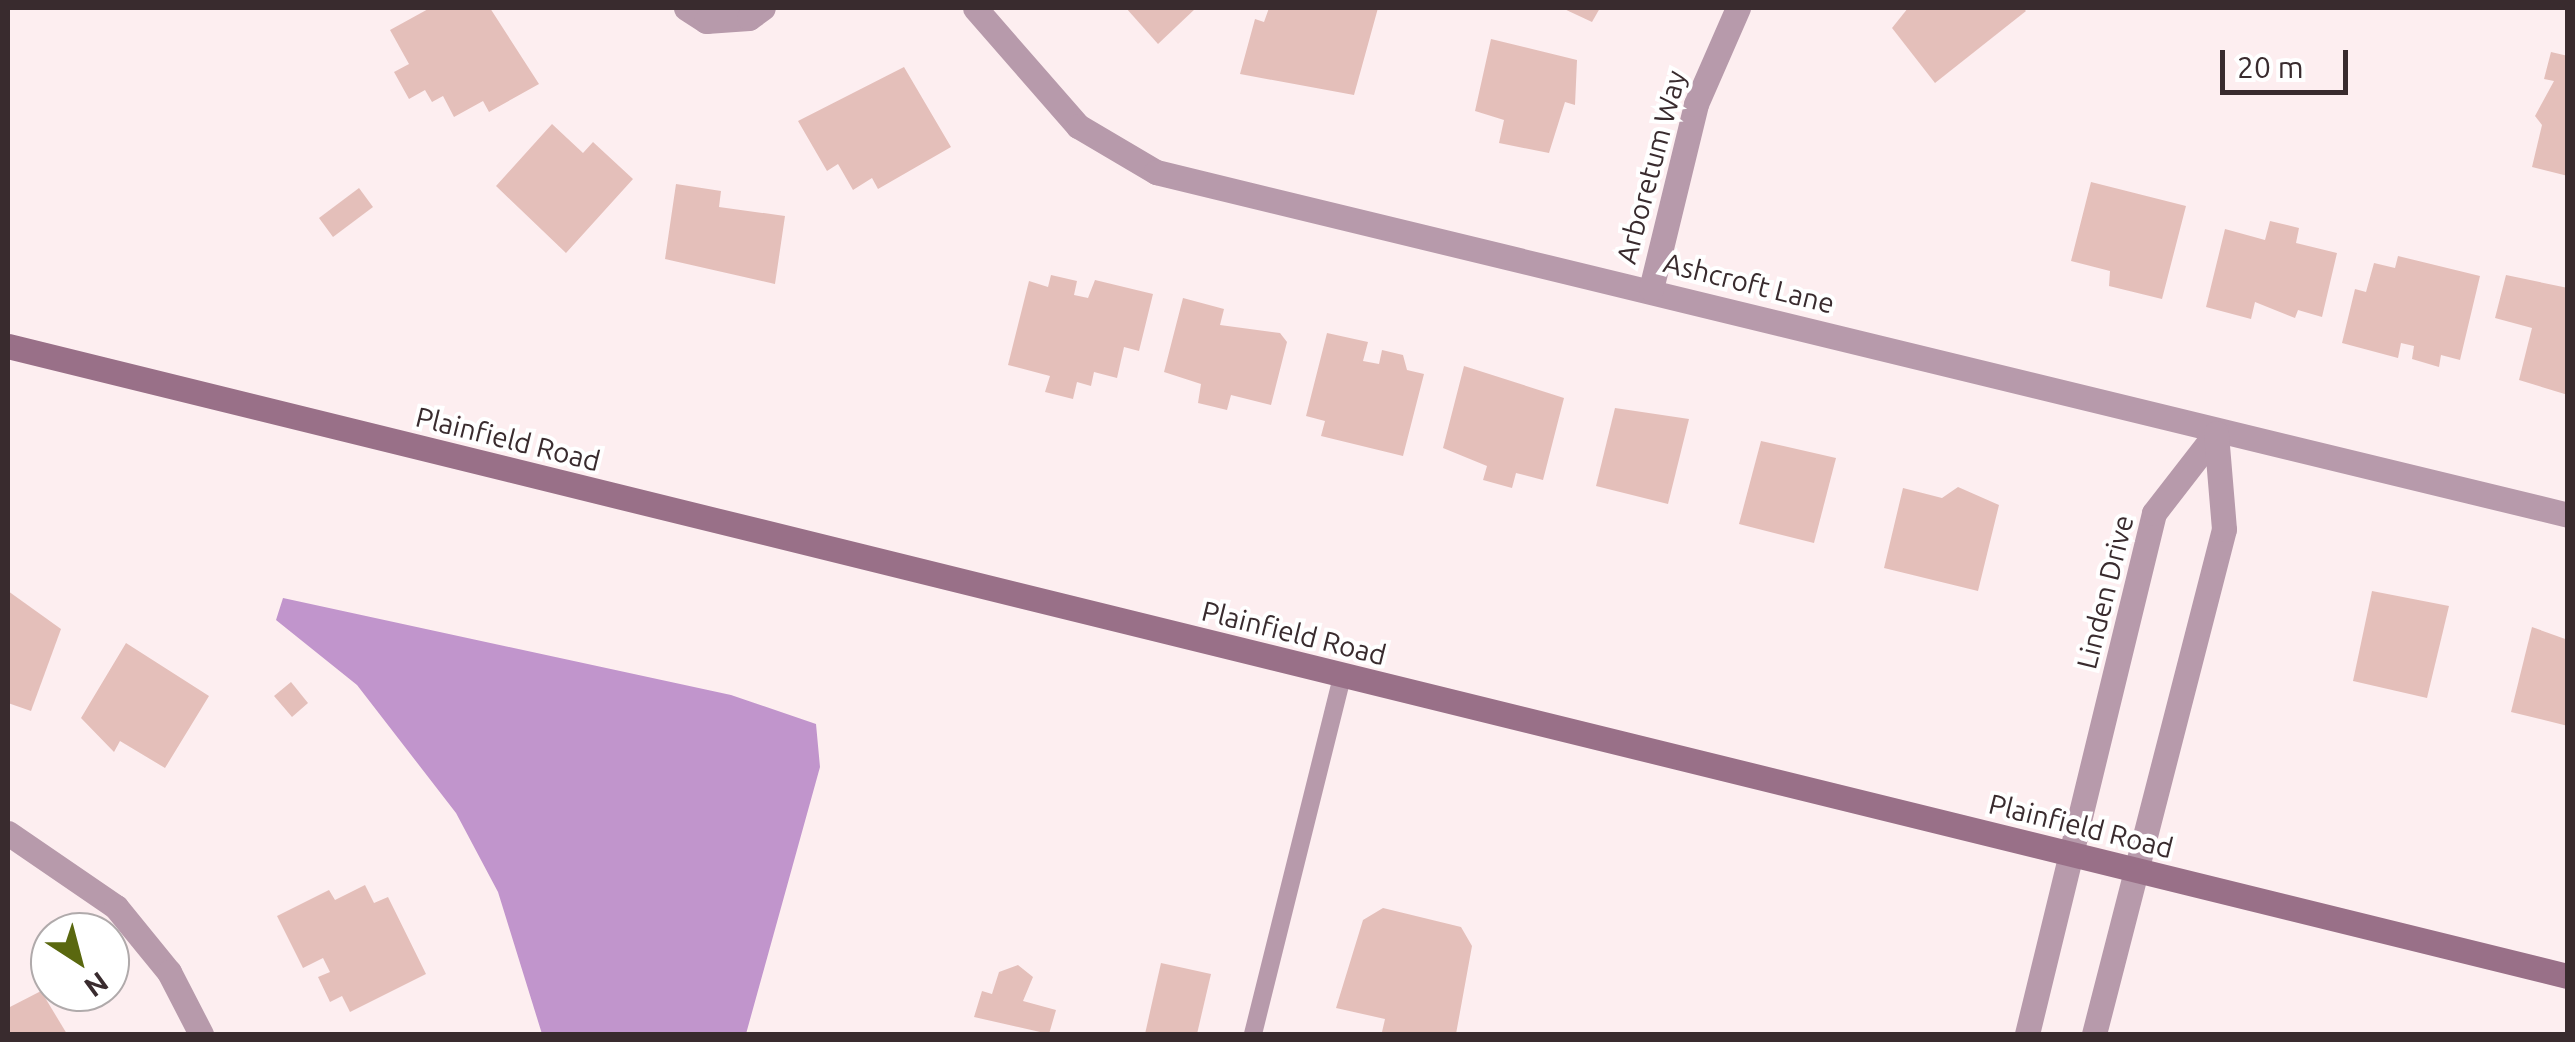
<!DOCTYPE html>
<html>
<head>
<meta charset="utf-8">
<style>
  body { margin:0 }
  #map { position:relative; width:2575px; height:1042px; overflow:hidden; background:#fdeef0; font-family:Ubuntu,sans-serif }
  div>[style] { position:absolute }
  .water>* { inset:0; background:#c195cc }
  .building>* { inset:0; background:#e4bfba }
  .service>* { height:18px; margin:-9px; padding:0 9px; transform-origin:9px; border-radius:9px; background:#b79aab }
  .minor>* { height:25px; margin:-12.5px; padding:0 12.5px; transform-origin:12.5px; border-radius:12.5px; background:#b79aab }
  .secondary>* { height:25px; margin:-12.5px; padding:0 12.5px; transform-origin:12.5px; border-radius:12.5px; background:#997088 }
  span { translate:-50% -50%; white-space:nowrap; text-align:center; line-height:1.15; -webkit-text-stroke:8px #fff; paint-order:stroke }
  .street-label { font-size:28px; color:#392b2e }
  .frame { position:absolute; inset:0; border:10px solid #392b2e; pointer-events:none }
  .north { position:absolute; left:30px; top:912px; width:100px; height:100px; box-sizing:border-box; background:#fff; border:2px solid #b0aaab; border-radius:50%; rotate:144deg; font-size:28px; font-weight:700; line-height:40px; text-align:center; color:#392b2e }
  .north::after { content:''; display:block; margin:auto; width:35px; height:45px; background:#5a680f; clip-path:polygon(50% 0,100% 100%,50% 72%,0 100%) }
  .scale { position:absolute; left:2220px; top:50px; width:128px; height:45px; box-sizing:border-box; border:5px solid #392b2e; border-top:0; padding-left:12px; font-size:30px; line-height:35px; white-space:nowrap; color:#392b2e; -webkit-text-stroke:8px #fff; paint-order:stroke }
</style>
</head>
<body>
<div id="map">
  <div class="water">
    <div style="clip-path:polygon(283px 598px,731px 695px,816px 724px,820px 767px,746px 1034px,542px 1034px,498px 892px,456px 813px,357px 685px,276px 620px)"></div>
  </div>
  <div class="building">
    <div style="clip-path:polygon(430px 8px,490px 8px,539px 84px,489px 112px,483px 101px,454px 117px,443px 96px,432px 102px,425px 90px,409px 99px,394px 72px,409px 64px,390px 30px)"></div>
    <div style="clip-path:polygon(1126px 8px,1196px 8px,1158px 44px)"></div>
    <div style="clip-path:polygon(1269px 8px,1378px 8px,1354px 95px,1240px 74px,1255px 19px,1264px 22px)"></div>
    <div style="clip-path:polygon(1562px 8px,1600px 8px,1592px 22px)"></div>
    <div style="clip-path:polygon(1908px 8px,2023px 8px,2026px 11px,1935px 83px,1892px 28px)"></div>
    <div style="clip-path:polygon(1491px 39px,1577px 60px,1575px 105px,1565px 102px,1549px 153px,1499px 143px,1504px 120px,1475px 111px)"></div>
    <div style="clip-path:polygon(2551px 52px,2568px 56px,2568px 176px,2532px 167px,2542px 125px,2535px 116px,2554px 81px,2544px 79px)"></div>
    <div style="clip-path:polygon(904px 67px,951px 147px,878px 189px,872px 178px,853px 190px,838px 164px,827px 171px,798px 121px)"></div>
    <div style="clip-path:polygon(552px 124px,583px 153px,593px 142px,633px 179px,566px 253px,496px 186px)"></div>
    <div style="clip-path:polygon(2091px 182px,2186px 206px,2162px 299px,2109px 286px,2110px 271px,2071px 261px)"></div>
    <div style="clip-path:polygon(676px 184px,721px 191px,719px 207px,785px 216px,775px 284px,665px 259px)"></div>
    <div style="clip-path:polygon(359px 188px,373px 207px,333px 237px,319px 218px)"></div>
    <div style="clip-path:polygon(2270px 221px,2299px 228px,2296px 243px,2337px 253px,2322px 317px,2298px 310px,2295px 318px,2255px 302px,2251px 319px,2206px 307px,2225px 229px,2265px 240px)"></div>
    <div style="clip-path:polygon(2398px 256px,2480px 276px,2460px 360px,2441px 355px,2439px 367px,2412px 359px,2414px 346px,2401px 343px,2398px 358px,2342px 343px,2355px 289px,2366px 292px,2374px 263px,2395px 268px)"></div>
    <div style="clip-path:polygon(1051px 275px,1077px 281px,1074px 295px,1088px 298px,1095px 280px,1153px 294px,1139px 351px,1124px 347px,1117px 378px,1094px 372px,1091px 386px,1077px 382px,1073px 399px,1045px 392px,1050px 376px,1008px 365px,1029px 281px,1048px 287px)"></div>
    <div style="clip-path:polygon(2506px 275px,2568px 288px,2568px 395px,2519px 380px,2532px 328px,2495px 318px)"></div>
    <div style="clip-path:polygon(1183px 298px,1224px 309px,1220px 325px,1280px 333px,1287px 342px,1271px 405px,1231px 395px,1227px 410px,1198px 403px,1201px 384px,1164px 372px)"></div>
    <div style="clip-path:polygon(1327px 333px,1368px 342px,1363px 361px,1379px 364px,1382px 350px,1403px 355px,1407px 370px,1424px 374px,1403px 456px,1321px 436px,1325px 421px,1306px 416px)"></div>
    <div style="clip-path:polygon(1464px 366px,1564px 398px,1543px 480px,1516px 473px,1512px 488px,1483px 480px,1487px 466px,1443px 448px)"></div>
    <div style="clip-path:polygon(1615px 408px,1689px 419px,1668px 504px,1596px 486px)"></div>
    <div style="clip-path:polygon(1761px 441px,1836px 458px,1814px 543px,1739px 524px)"></div>
    <div style="clip-path:polygon(1958px 487px,1999px 505px,1978px 591px,1884px 568px,1903px 488px,1942px 498px)"></div>
    <div style="clip-path:polygon(8px 591px,61px 629px,31px 711px,8px 703px)"></div>
    <div style="clip-path:polygon(2372px 591px,2449px 606px,2427px 698px,2353px 681px)"></div>
    <div style="clip-path:polygon(2532px 627px,2568px 640px,2568px 726px,2511px 712px)"></div>
    <div style="clip-path:polygon(126px 643px,209px 696px,165px 768px,120px 741px,114px 752px,81px 718px)"></div>
    <div style="clip-path:polygon(291px 682px,308px 703px,292px 717px,274px 696px)"></div>
    <div style="clip-path:polygon(365px 885px,374px 903px,388px 897px,426px 974px,350px 1012px,342px 996px,330px 1002px,318px 977px,330px 972px,323px 958px,303px 968px,277px 916px,329px 890px,335px 900px)"></div>
    <div style="clip-path:polygon(1383px 908px,1461px 927px,1472px 946px,1456px 1034px,1392px 1034px,1382px 1032px,1385px 1019px,1336px 1008px,1363px 920px)"></div>
    <div style="clip-path:polygon(1161px 963px,1211px 974px,1197px 1034px,1145px 1034px)"></div>
    <div style="clip-path:polygon(1018px 965px,1033px 977px,1023px 1001px,1056px 1010px,1049px 1034px,974px 1017px,982px 991px,992px 994px,999px 972px)"></div>
    <div style="clip-path:polygon(41px 991px,67px 1034px,8px 1034px,8px 1008px)"></div>
  </div>
  <div class="service">
    <div style="left:1253px;top:1034px;width:369px;rotate:-76deg"></div>
  </div>
  <div class="minor">
    <div style="left:686px;top:8px;width:24px;rotate:33deg"></div>
    <div style="left:706px;top:21px;width:43px;rotate:-4deg"></div>
    <div style="left:749px;top:18px;width:17px;rotate:-36deg"></div>
    <div style="left:975px;top:8px;width:157px;rotate:48.9deg"></div>
    <div style="left:1078px;top:126px;width:91px;rotate:30.5deg"></div>
    <div style="left:1156px;top:172px;width:1453px;rotate:13.65deg"></div>
    <div style="left:1651px;top:289px;width:190px;rotate:-76.3deg"></div>
    <div style="left:1696px;top:104px;width:105px;rotate:-66.4deg"></div>
    <div style="left:8px;top:833px;width:131px;rotate:34.4deg"></div>
    <div style="left:116px;top:907px;width:84px;rotate:50.8deg"></div>
    <div style="left:169px;top:972px;width:70px;rotate:62.7deg"></div>
    <div style="left:2027px;top:1034px;width:536px;rotate:-76.3deg"></div>
    <div style="left:2154px;top:513px;width:101px;rotate:-52.2deg"></div>
    <div style="left:2094px;top:1034px;width:521px;rotate:-75.56deg"></div>
    <div style="left:2224px;top:529px;width:96px;rotate:-94.8deg"></div>
  </div>
  <div class="secondary">
    <div style="left:8px;top:346px;width:2636px;rotate:13.83deg"></div>
  </div>
  <div class="street-label">
    <span style="left:1651px;top:167px;rotate:-75deg">Arboretum Way</span>
    <span style="left:1749px;top:283px;rotate:14deg">Ashcroft Lane</span>
    <span style="left:508px;top:439px;rotate:14deg">Plainfield Road</span>
    <span style="left:2105px;top:592px;rotate:-76deg">Linden Drive</span>
    <span style="left:1294px;top:633px;rotate:14deg">Plainfield Road</span>
    <span style="left:2081px;top:826px;rotate:14deg">Plainfield Road</span>
  </div>
  <div class="frame"></div>
  <div class="north">N</div>
  <div class="scale">20 m</div>
</div>
</body>
</html>
